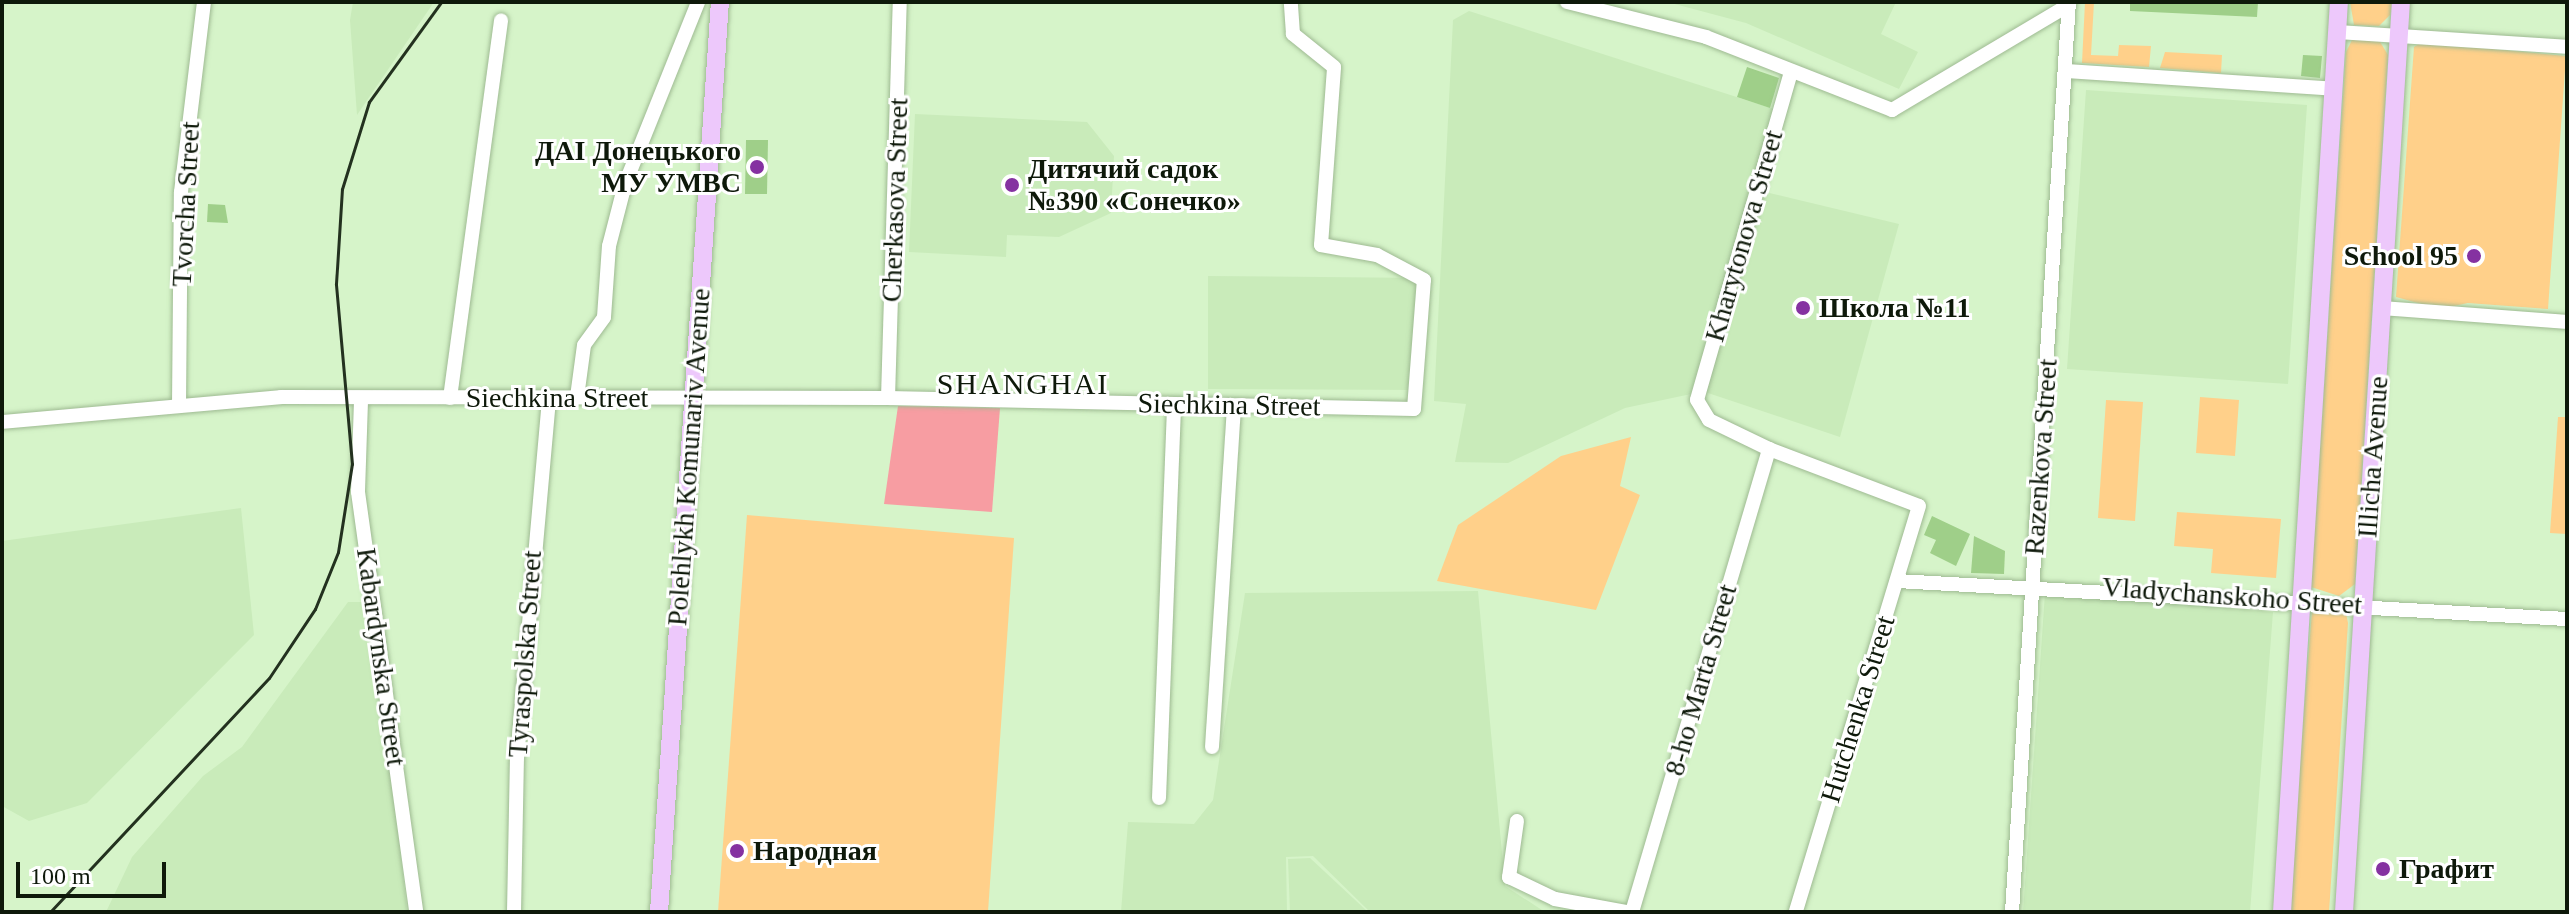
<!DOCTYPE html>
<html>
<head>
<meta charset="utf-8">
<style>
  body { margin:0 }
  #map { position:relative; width:2569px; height:914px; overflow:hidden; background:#d6f4c9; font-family:"Times New Roman",serif }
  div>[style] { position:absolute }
  .built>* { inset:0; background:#c9ebba }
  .green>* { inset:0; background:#ffd08a }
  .water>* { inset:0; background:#f79da2 }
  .building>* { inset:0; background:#9fcf89 }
  .roads { filter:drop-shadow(0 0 2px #9eba92) drop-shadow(0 0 2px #9eba92) }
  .minor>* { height:14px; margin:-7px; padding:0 7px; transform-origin:7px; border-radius:7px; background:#fff }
  .major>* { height:18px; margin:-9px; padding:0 9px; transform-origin:9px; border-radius:9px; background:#edc8fb }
  .rail>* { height:3px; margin:-1.5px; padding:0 1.5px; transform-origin:1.5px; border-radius:1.5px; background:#23311f }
  .dots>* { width:22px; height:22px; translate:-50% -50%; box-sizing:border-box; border:4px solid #fff; border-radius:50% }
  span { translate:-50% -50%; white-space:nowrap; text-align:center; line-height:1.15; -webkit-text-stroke:6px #fff; paint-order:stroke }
  .poi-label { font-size:28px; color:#0e190a; font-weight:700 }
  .right { translate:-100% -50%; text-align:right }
  .left { translate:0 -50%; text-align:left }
  .street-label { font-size:28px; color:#0e190a }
  .neighbourhood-label { font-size:30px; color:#0e190a; letter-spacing:2px }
  .frame { position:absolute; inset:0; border:4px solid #0e190a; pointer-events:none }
  .scale { position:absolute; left:16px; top:862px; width:150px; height:36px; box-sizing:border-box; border:4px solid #0e190a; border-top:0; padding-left:10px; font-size:24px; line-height:28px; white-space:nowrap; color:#0e190a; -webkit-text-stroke:6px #fff; paint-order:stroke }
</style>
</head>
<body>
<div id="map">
  <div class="built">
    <div style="clip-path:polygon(353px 2px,434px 2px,357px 115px,350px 20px)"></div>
    <div style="clip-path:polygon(1667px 2px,1896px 2px,1881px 34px,1918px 52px,1899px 89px,1746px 23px)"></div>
    <div style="clip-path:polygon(1469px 11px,1774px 109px,1691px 394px,1625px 408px,1508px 463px,1455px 462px,1466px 404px,1434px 401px,1453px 20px)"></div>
    <div style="clip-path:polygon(2086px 90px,2307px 105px,2288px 384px,2067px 369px)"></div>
    <div style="clip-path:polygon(915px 114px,1087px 122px,1114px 156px,1111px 213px,1059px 237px,1007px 235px,1006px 257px,909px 252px)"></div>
    <div style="clip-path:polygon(1765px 192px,1899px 224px,1840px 437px,1705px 392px)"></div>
    <div style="clip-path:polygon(1208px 276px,1424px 278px,1419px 390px,1208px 389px)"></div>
    <div style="clip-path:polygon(241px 508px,254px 635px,87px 803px,29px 821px,2px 806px,2px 541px)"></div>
    <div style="clip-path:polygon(1478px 591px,1505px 886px,1545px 912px,1370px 912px,1313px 856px,1286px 857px,1287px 912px,1121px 912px,1128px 822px,1194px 824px,1213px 800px,1245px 593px)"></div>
    <div style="clip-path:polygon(2045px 593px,2273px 612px,2250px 912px,2023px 912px)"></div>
    <div style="clip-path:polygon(348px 602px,373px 602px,407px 912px,106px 912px,132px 857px,203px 776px,242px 747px)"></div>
    <div style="clip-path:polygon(1310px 858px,1368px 912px,1290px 912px,1288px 859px)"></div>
  </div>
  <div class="green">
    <div style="clip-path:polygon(2085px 2px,2094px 2px,2091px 55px,2118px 56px,2119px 45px,2151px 46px,2149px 67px,2082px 63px)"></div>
    <div style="clip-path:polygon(2350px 2px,2392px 2px,2390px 15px,2379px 26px,2354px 25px)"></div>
    <div style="clip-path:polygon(2353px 38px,2379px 40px,2388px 55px,2355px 584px,2339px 596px,2311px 587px,2346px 52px)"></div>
    <div style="clip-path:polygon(2422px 42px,2566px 56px,2548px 309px,2468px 303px,2440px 309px,2396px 297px,2414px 47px)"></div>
    <div style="clip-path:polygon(2165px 52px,2222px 55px,2221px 73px,2160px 68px)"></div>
    <div style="clip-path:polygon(2200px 397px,2239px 400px,2235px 456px,2196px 453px)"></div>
    <div style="clip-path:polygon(2106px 400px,2143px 402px,2135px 521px,2098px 518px)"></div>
    <div style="clip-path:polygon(2558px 417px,2567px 417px,2567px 534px,2550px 533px)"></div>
    <div style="clip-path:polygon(1631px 437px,1620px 486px,1640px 495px,1596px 610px,1437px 581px,1458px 525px,1561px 456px)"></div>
    <div style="clip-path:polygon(2177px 512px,2281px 519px,2276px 578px,2211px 573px,2213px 549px,2174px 546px)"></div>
    <div style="clip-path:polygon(747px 515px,1014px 538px,988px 912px,718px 912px)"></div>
    <div style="clip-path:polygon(2312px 611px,2346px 613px,2348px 623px,2329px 912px,2288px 912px)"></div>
  </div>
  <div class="water">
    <div style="clip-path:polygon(898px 406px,1000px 408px,992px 512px,884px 504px)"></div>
  </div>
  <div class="building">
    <div style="clip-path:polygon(2130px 2px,2258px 2px,2257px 17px,2130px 11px)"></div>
    <div style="clip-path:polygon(2303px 55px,2322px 56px,2320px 78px,2301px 76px)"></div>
    <div style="clip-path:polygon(1747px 67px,1779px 78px,1770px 108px,1737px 97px)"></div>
    <div style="clip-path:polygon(746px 140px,768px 140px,767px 194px,745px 194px)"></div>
    <div style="clip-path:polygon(208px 204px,225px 205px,228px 223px,207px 222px)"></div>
    <div style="clip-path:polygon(1932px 516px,1970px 534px,1956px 566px,1930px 553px,1936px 540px,1924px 535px)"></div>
    <div style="clip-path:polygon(1974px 536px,2005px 551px,2004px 574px,1971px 573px)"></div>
  </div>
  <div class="roads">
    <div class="minor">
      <div style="left:1567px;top:2px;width:143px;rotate:14.1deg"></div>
      <div style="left:1706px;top:37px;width:200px;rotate:21.4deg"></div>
      <div style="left:1892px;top:110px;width:206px;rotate:-30.7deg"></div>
      <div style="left:2337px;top:32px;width:230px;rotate:3.7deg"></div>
      <div style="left:2066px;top:71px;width:269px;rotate:3.8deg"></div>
      <div style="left:1791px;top:72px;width:341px;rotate:106deg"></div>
      <div style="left:1697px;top:400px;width:23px;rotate:59deg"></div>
      <div style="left:1709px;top:420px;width:67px;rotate:25.8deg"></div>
      <div style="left:1769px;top:449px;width:160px;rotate:20.8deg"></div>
      <div style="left:1919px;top:506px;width:424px;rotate:106.9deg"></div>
      <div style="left:2382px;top:308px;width:186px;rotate:4.3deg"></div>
      <div style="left:577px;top:397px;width:52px;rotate:-82.3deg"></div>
      <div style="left:584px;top:345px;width:34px;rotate:-54deg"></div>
      <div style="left:604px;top:317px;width:71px;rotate:-86deg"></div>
      <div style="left:609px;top:246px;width:64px;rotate:-75.5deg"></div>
      <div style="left:625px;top:184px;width:196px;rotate:-68.1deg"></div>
      <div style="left:450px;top:398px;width:381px;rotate:-82.3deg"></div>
      <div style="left:888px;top:398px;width:396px;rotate:-88.3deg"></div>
      <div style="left:361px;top:401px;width:91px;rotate:91.9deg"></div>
      <div style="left:358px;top:492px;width:424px;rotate:82.1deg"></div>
      <div style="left:179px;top:406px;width:214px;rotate:-89.5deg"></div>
      <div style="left:181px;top:192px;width:191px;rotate:-83.1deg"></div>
      <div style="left:2px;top:422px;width:280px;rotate:-5.1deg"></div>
      <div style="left:281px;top:397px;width:607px;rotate:0.09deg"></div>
      <div style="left:888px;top:398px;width:526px;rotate:1.2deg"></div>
      <div style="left:1414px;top:409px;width:129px;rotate:-85.6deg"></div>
      <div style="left:1424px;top:280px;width:53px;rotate:-152deg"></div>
      <div style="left:1377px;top:255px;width:57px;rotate:-169.9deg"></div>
      <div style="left:1321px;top:245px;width:178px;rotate:-85.8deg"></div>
      <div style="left:1334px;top:67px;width:53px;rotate:-141.2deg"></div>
      <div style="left:1293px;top:34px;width:32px;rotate:-94deg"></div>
      <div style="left:1897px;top:581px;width:671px;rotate:3.25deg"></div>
      <div style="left:1212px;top:747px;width:339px;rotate:-86.3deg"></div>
      <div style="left:1159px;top:798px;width:393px;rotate:-87.8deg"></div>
      <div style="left:1517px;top:821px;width:57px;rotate:98.1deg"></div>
      <div style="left:1509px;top:877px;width:51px;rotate:25.6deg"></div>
      <div style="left:1555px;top:899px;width:72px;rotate:10.4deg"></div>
      <div style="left:514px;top:912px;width:154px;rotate:-88.9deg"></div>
      <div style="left:517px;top:758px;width:362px;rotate:-84.9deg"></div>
      <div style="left:1632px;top:912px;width:483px;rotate:-73.5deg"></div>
      <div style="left:2012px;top:912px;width:912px;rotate:-86.42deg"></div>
    </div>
    <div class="major">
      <div style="left:659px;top:912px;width:912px;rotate:-86.17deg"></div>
      <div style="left:2282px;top:912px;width:912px;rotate:-86.42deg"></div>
      <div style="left:2344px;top:912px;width:912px;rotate:-86.42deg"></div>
    </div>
  </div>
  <div class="rail">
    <div style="left:50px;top:912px;width:320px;rotate:-46.9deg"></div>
    <div style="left:269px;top:678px;width:83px;rotate:-56.3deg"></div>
    <div style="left:315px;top:609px;width:61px;rotate:-68deg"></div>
    <div style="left:338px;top:552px;width:89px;rotate:-81deg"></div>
    <div style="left:352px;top:464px;width:181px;rotate:-95.1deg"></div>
    <div style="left:336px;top:284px;width:95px;rotate:-86.4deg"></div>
    <div style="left:342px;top:189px;width:91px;rotate:-72.8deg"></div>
    <div style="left:369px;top:102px;width:123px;rotate:-54.2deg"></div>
  </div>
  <div class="dots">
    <div style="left:757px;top:167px;background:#8532a1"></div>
    <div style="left:1012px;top:185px;background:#8532a1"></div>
    <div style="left:2474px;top:256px;background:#8532a1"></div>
    <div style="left:1803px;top:308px;background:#8532a1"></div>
    <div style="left:737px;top:851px;background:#8532a1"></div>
    <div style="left:2383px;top:869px;background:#8532a1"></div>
  </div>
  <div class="poi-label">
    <span class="right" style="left:741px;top:167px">ДАІ Донецького<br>МУ УМВС</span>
    <span class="left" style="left:1028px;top:185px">Дитячий садок<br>№390 «Сонечко»</span>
    <span class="right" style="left:2458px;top:256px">School 95</span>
    <span class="left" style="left:1819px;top:308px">Школа №11</span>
    <span class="left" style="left:753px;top:851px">Народная</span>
    <span class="left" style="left:2399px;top:869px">Графит</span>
  </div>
  <div class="street-label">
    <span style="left:895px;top:200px;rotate:-88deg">Cherkasova Street</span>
    <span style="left:186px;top:204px;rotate:-87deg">Tvorcha Street</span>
    <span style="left:1744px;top:236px;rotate:-74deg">Kharytonova Street</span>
    <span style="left:557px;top:398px">Siechkina Street</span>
    <span style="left:1229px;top:405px;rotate:1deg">Siechkina Street</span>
    <span style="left:689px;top:457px;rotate:-86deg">Polehlykh Komunariv Avenue</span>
    <span style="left:2041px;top:457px;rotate:-86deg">Razenkova Street</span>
    <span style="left:2373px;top:457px;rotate:-86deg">Illicha Avenue</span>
    <span style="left:2232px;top:596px;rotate:4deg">Vladychanskoho Street</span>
    <span style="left:525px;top:654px;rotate:-86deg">Tyraspolska Street</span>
    <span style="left:381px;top:657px;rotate:82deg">Kabardynska Street</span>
    <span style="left:1701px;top:680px;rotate:-74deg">8-ho Marta Street</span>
    <span style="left:1858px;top:709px;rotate:-73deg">Hutchenka Street</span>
  </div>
  <div class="neighbourhood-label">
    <span style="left:1023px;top:384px">SHANGHAI</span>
  </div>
  <div class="frame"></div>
  <div class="scale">100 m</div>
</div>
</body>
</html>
